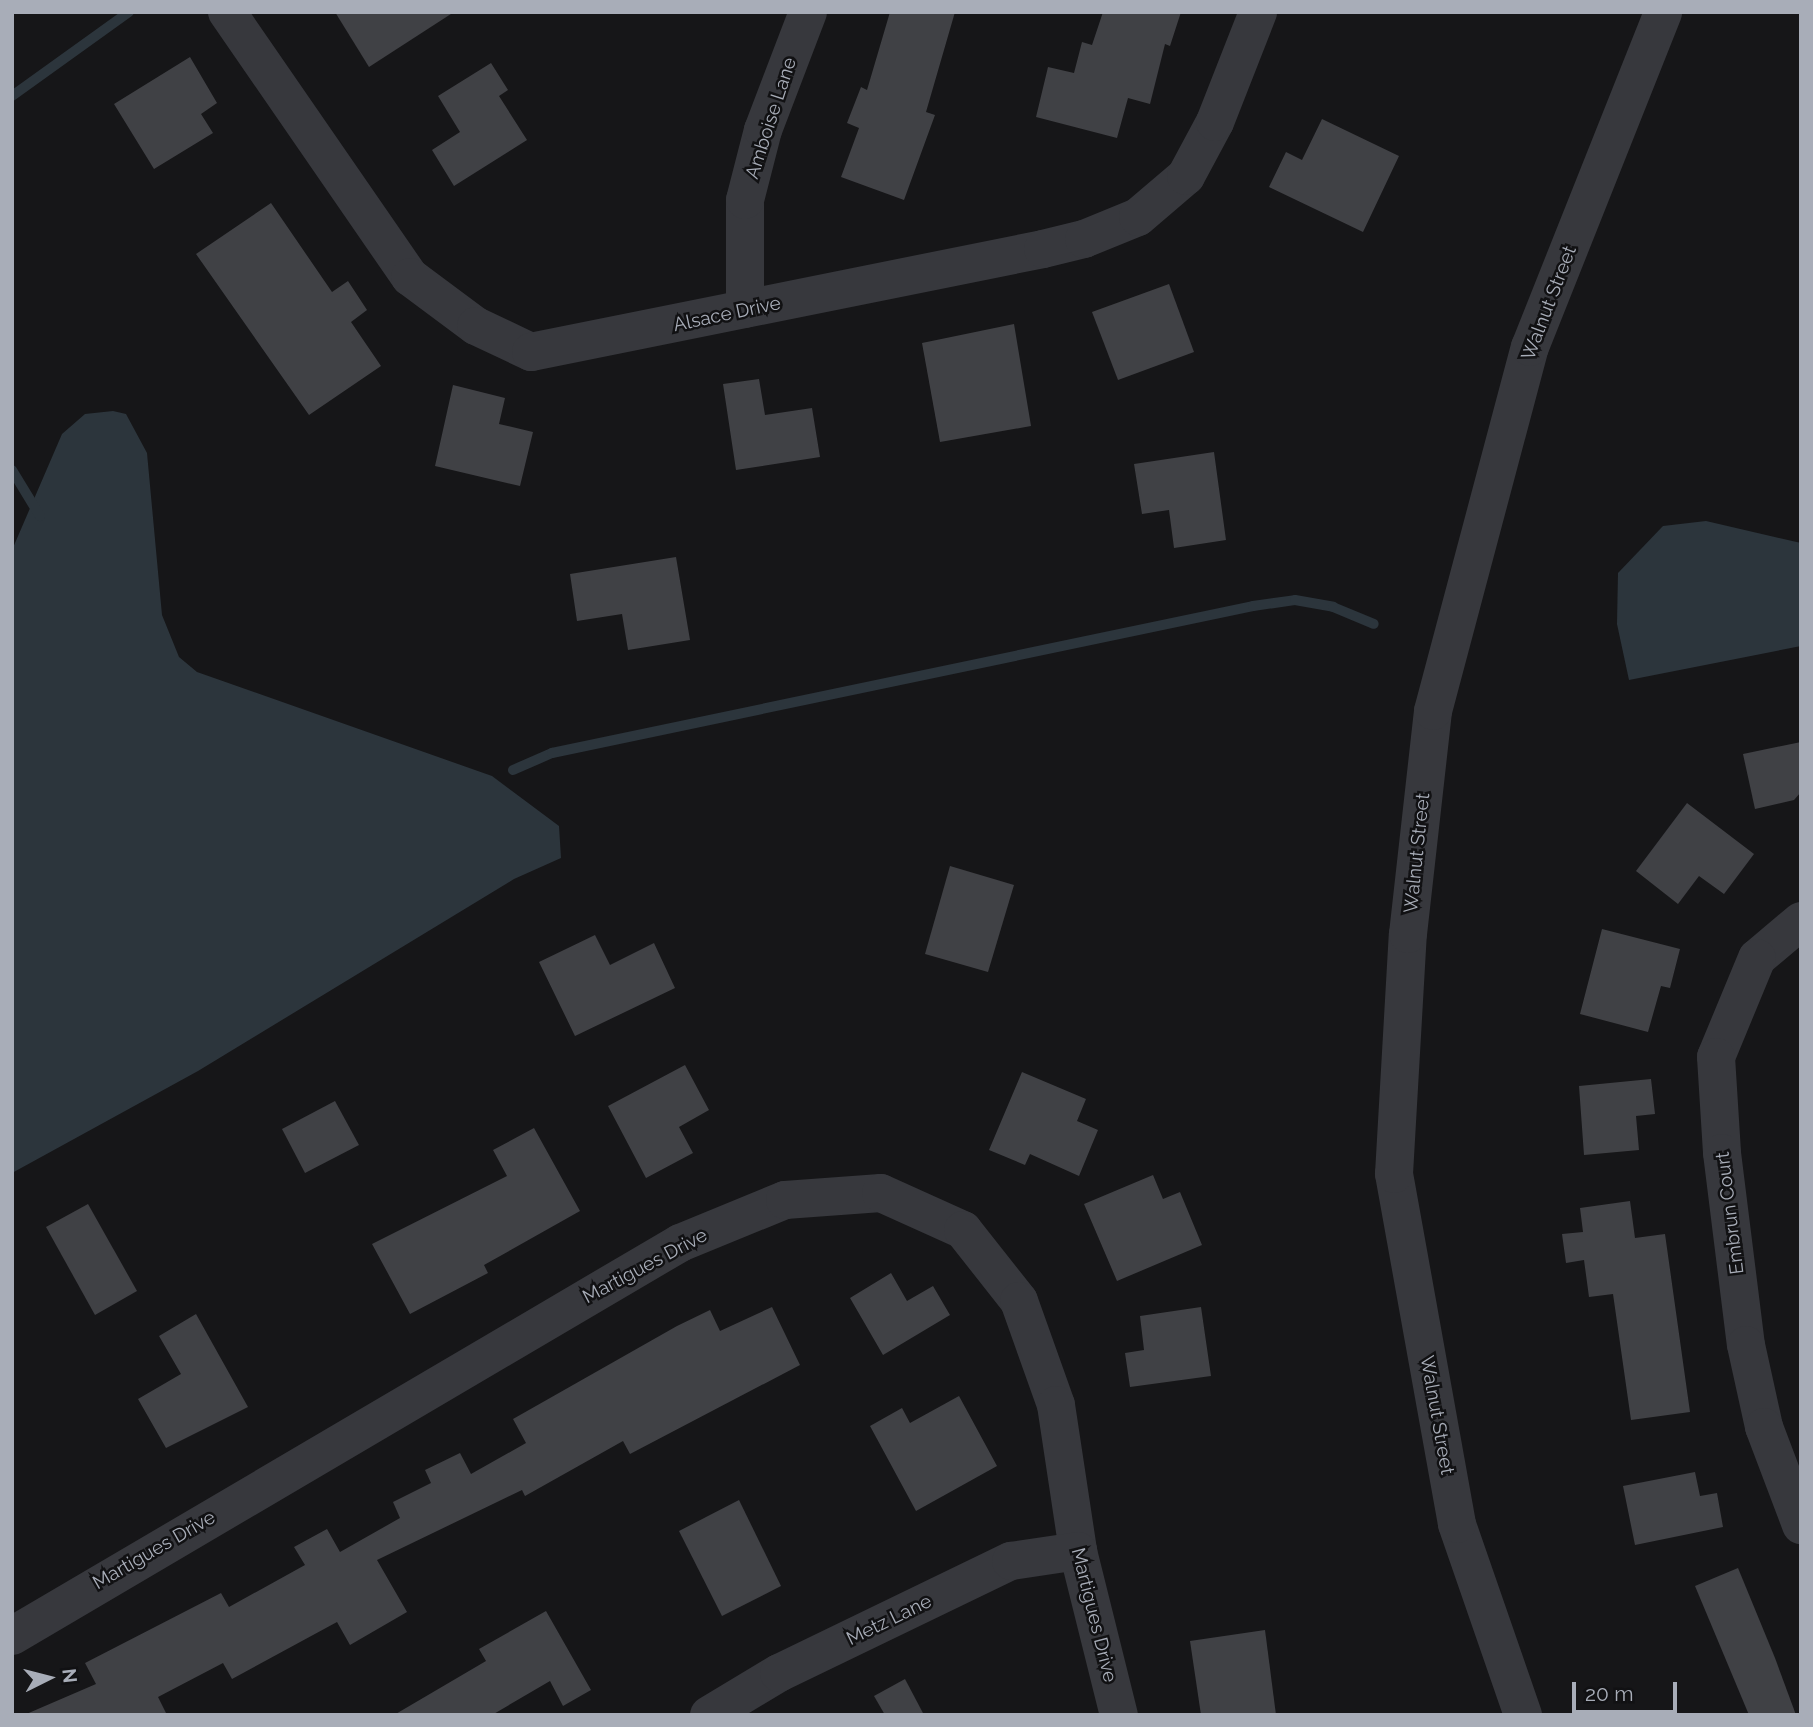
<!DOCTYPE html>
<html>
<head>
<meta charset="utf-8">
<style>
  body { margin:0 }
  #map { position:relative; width:1813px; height:1727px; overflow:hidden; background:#161618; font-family:Raleway,sans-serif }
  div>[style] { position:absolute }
  .water>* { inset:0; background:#2c353c }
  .stream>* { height:10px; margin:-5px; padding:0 5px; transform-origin:5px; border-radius:5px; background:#2c353c }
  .building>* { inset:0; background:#404145 }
  .minor>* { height:38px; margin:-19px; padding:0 19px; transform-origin:19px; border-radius:19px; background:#37383d }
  span { translate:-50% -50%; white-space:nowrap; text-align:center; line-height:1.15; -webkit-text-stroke:5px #111113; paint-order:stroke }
  .street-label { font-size:19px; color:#a8adb8 }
  .frame { position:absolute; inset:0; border:14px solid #a8adb8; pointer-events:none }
  .north { position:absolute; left:14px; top:1643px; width:70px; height:70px; -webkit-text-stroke:5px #111113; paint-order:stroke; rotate:84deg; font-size:19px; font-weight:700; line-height:28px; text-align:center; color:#a8adb8 }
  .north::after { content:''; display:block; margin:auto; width:24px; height:32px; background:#a8adb8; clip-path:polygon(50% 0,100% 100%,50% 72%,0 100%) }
  .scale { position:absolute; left:1572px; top:1682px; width:105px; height:32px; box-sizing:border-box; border:4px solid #a8adb8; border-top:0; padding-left:9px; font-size:21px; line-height:24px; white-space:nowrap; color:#a8adb8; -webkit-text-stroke:5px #111113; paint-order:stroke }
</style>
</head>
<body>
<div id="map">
  <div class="water">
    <div style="clip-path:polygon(113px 411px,126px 414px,147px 453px,162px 615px,179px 657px,197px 672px,492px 776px,559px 826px,561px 858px,514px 879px,198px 1071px,12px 1173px,12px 550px,62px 434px,85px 414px)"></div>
    <div style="clip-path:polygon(1706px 521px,1801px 543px,1801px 646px,1629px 680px,1617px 624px,1618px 573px,1663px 526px)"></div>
  </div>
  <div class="stream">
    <div style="left:12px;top:96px;width:144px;rotate:-35.7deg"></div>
    <div style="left:12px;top:470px;width:54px;rotate:58.7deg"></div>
    <div style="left:513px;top:770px;width:43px;rotate:-23.6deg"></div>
    <div style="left:552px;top:753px;width:716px;rotate:-11.84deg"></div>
    <div style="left:1253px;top:606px;width:42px;rotate:-8.1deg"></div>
    <div style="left:1295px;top:600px;width:39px;rotate:10deg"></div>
    <div style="left:1333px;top:607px;width:44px;rotate:22.5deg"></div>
  </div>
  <div class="building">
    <div style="clip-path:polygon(335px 12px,454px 12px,369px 67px)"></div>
    <div style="clip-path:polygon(890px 12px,955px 12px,926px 112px,935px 115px,904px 200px,841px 177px,859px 128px,847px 123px,861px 87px,867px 90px)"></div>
    <div style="clip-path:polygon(1103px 12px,1181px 12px,1170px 46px,1165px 44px,1150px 104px,1128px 98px,1117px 138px,1036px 117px,1048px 67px,1074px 73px,1082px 42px,1092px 45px)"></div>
    <div style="clip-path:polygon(190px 57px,217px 103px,201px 114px,213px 133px,154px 169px,114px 104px)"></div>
    <div style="clip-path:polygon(491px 63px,508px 90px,499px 96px,527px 140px,454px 186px,432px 150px,460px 132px,438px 96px)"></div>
    <div style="clip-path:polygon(1322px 119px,1399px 156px,1363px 232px,1269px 187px,1286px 152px,1302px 160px)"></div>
    <div style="clip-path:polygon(271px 203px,332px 292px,348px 281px,367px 310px,351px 322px,381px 366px,309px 415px,196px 254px)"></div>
    <div style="clip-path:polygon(1169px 284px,1194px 352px,1118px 380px,1092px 312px)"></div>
    <div style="clip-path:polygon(1014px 324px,1031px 426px,940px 442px,922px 343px)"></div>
    <div style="clip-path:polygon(759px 379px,765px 415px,812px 408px,820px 457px,736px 470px,723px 384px)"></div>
    <div style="clip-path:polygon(453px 385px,505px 398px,499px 424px,533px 432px,520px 486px,435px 466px)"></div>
    <div style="clip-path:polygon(1214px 452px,1226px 540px,1174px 548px,1169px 510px,1142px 514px,1134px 464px)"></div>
    <div style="clip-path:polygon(676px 557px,690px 640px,628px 650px,622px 614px,577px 621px,570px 574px)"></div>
    <div style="clip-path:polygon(1801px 742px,1801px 792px,1794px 800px,1755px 809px,1743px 754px)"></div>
    <div style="clip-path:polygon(1687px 803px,1754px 854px,1724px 894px,1699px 876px,1678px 904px,1636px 871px)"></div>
    <div style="clip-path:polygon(950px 866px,1014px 885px,988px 972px,925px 954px)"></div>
    <div style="clip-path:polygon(1602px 929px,1680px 949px,1670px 988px,1661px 986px,1648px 1032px,1580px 1014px)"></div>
    <div style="clip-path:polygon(595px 935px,610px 965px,654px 943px,675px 988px,575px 1036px,539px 962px)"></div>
    <div style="clip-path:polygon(685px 1065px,709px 1110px,679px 1127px,693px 1153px,646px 1178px,608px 1106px)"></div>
    <div style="clip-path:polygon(1022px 1072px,1086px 1099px,1077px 1121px,1098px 1130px,1079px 1176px,1030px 1154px,1025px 1165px,989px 1150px)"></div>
    <div style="clip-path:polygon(1651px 1079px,1655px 1114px,1636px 1116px,1639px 1150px,1584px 1155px,1579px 1086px)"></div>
    <div style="clip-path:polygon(335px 1101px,359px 1145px,305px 1173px,282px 1129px)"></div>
    <div style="clip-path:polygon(534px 1128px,580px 1211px,484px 1265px,488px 1273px,410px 1314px,372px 1244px,507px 1176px,493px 1150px)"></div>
    <div style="clip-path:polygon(1153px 1175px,1163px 1199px,1180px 1192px,1202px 1245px,1117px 1281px,1084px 1204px)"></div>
    <div style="clip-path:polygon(1630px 1201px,1635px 1238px,1665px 1234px,1690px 1412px,1631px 1420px,1613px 1294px,1589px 1297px,1584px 1260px,1566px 1263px,1562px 1234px,1583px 1232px,1580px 1208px)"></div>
    <div style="clip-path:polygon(88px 1204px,137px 1291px,95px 1315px,46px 1227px)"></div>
    <div style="clip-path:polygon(891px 1273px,907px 1301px,933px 1286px,950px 1315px,883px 1355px,850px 1298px)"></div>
    <div style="clip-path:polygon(772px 1307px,800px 1365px,630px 1454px,623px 1441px,525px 1496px,522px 1490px,377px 1560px,407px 1612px,350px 1645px,337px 1622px,232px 1679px,223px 1663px,158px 1697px,167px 1715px,24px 1715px,96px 1684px,85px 1663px,221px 1593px,229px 1607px,305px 1565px,294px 1547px,327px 1529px,340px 1552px,400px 1518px,393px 1502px,431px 1483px,425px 1470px,460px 1453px,471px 1474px,526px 1443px,513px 1419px,677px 1326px,710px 1310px,720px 1331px)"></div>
    <div style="clip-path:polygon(1201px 1307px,1211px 1376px,1130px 1387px,1125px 1353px,1144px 1350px,1140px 1316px)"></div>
    <div style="clip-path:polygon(196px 1314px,248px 1407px,166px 1448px,138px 1399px,181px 1374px,159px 1336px)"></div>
    <div style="clip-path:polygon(959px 1396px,997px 1466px,916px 1511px,870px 1426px,902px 1408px,910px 1423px)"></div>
    <div style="clip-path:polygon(1695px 1472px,1700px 1496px,1717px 1493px,1723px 1527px,1635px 1545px,1623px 1486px)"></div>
    <div style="clip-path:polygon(739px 1500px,781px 1586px,722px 1616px,679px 1531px)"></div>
    <div style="clip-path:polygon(1738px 1568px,1775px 1658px,1796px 1715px,1749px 1715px,1695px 1586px)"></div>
    <div style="clip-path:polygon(546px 1611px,591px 1690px,563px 1706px,550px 1681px,492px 1715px,394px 1715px,486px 1661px,479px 1649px)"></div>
    <div style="clip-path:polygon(1265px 1630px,1276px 1715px,1201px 1715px,1190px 1641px)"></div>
    <div style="clip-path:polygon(905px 1679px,924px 1715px,885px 1715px,874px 1696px)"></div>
  </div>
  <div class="minor">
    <div style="left:227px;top:12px;width:322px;rotate:55.4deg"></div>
    <div style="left:410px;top:277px;width:82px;rotate:36.6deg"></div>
    <div style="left:476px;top:326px;width:61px;rotate:25.3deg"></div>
    <div style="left:531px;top:352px;width:522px;rotate:-11.37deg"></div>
    <div style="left:1043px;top:249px;width:42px;rotate:-13.7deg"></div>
    <div style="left:1084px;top:239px;width:58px;rotate:-22.2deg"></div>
    <div style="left:1138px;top:217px;width:63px;rotate:-40.5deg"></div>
    <div style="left:1186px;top:176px;width:61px;rotate:-61.8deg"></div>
    <div style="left:1215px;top:122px;width:118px;rotate:-68.6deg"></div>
    <div style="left:745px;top:309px;width:109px;rotate:-90deg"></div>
    <div style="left:745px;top:200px;width:72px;rotate:-75.6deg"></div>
    <div style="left:763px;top:130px;width:126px;rotate:-69.1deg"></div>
    <div style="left:1801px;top:921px;width:57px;rotate:139.9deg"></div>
    <div style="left:1757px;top:958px;width:107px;rotate:112.5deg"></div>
    <div style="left:1716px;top:1057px;width:96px;rotate:86.4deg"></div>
    <div style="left:1722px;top:1153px;width:193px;rotate:82.9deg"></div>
    <div style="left:1746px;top:1345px;width:84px;rotate:77.6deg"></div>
    <div style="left:1764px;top:1427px;width:105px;rotate:69.3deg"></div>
    <div style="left:12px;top:1636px;width:775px;rotate:-30.47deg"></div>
    <div style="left:680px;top:1243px;width:113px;rotate:-22.3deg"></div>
    <div style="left:785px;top:1200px;width:96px;rotate:-4.2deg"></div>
    <div style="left:881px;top:1193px;width:90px;rotate:24.3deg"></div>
    <div style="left:963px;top:1230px;width:90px;rotate:51.7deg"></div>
    <div style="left:1019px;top:1301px;width:110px;rotate:70.4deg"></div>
    <div style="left:1056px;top:1405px;width:148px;rotate:81.4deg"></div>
    <div style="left:1078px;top:1551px;width:169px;rotate:76deg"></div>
    <div style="left:709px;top:1715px;width:82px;rotate:-31deg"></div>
    <div style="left:779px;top:1673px;width:258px;rotate:-25.8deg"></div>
    <div style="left:1011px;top:1561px;width:68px;rotate:-8.5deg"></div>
    <div style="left:1523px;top:1715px;width:202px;rotate:-109.1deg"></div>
    <div style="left:1457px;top:1524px;width:356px;rotate:-100.2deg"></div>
    <div style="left:1394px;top:1174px;width:240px;rotate:-86.7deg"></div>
    <div style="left:1408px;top:934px;width:224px;rotate:-83.6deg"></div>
    <div style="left:1433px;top:711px;width:377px;rotate:-75.1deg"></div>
    <div style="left:1530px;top:347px;width:360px;rotate:-68.3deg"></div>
  </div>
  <div class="street-label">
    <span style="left:771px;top:118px;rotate:-72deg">Amboise Lane</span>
    <span style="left:1549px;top:303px;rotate:-69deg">Walnut Street</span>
    <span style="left:727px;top:314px;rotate:-12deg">Alsace Drive</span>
    <span style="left:1417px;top:853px;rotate:-84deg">Walnut Street</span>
    <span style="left:1730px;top:1213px;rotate:-97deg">Embrun Court</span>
    <span style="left:645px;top:1266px;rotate:-28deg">Martigues Drive</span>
    <span style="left:1437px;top:1415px;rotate:80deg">Walnut Street</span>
    <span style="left:154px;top:1550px;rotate:-30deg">Martigues Drive</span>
    <span style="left:1094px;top:1615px;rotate:76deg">Martigues Drive</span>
    <span style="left:889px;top:1620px;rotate:-26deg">Metz Lane</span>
  </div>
  <div class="frame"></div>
  <div class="north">N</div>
  <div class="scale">20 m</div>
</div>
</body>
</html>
